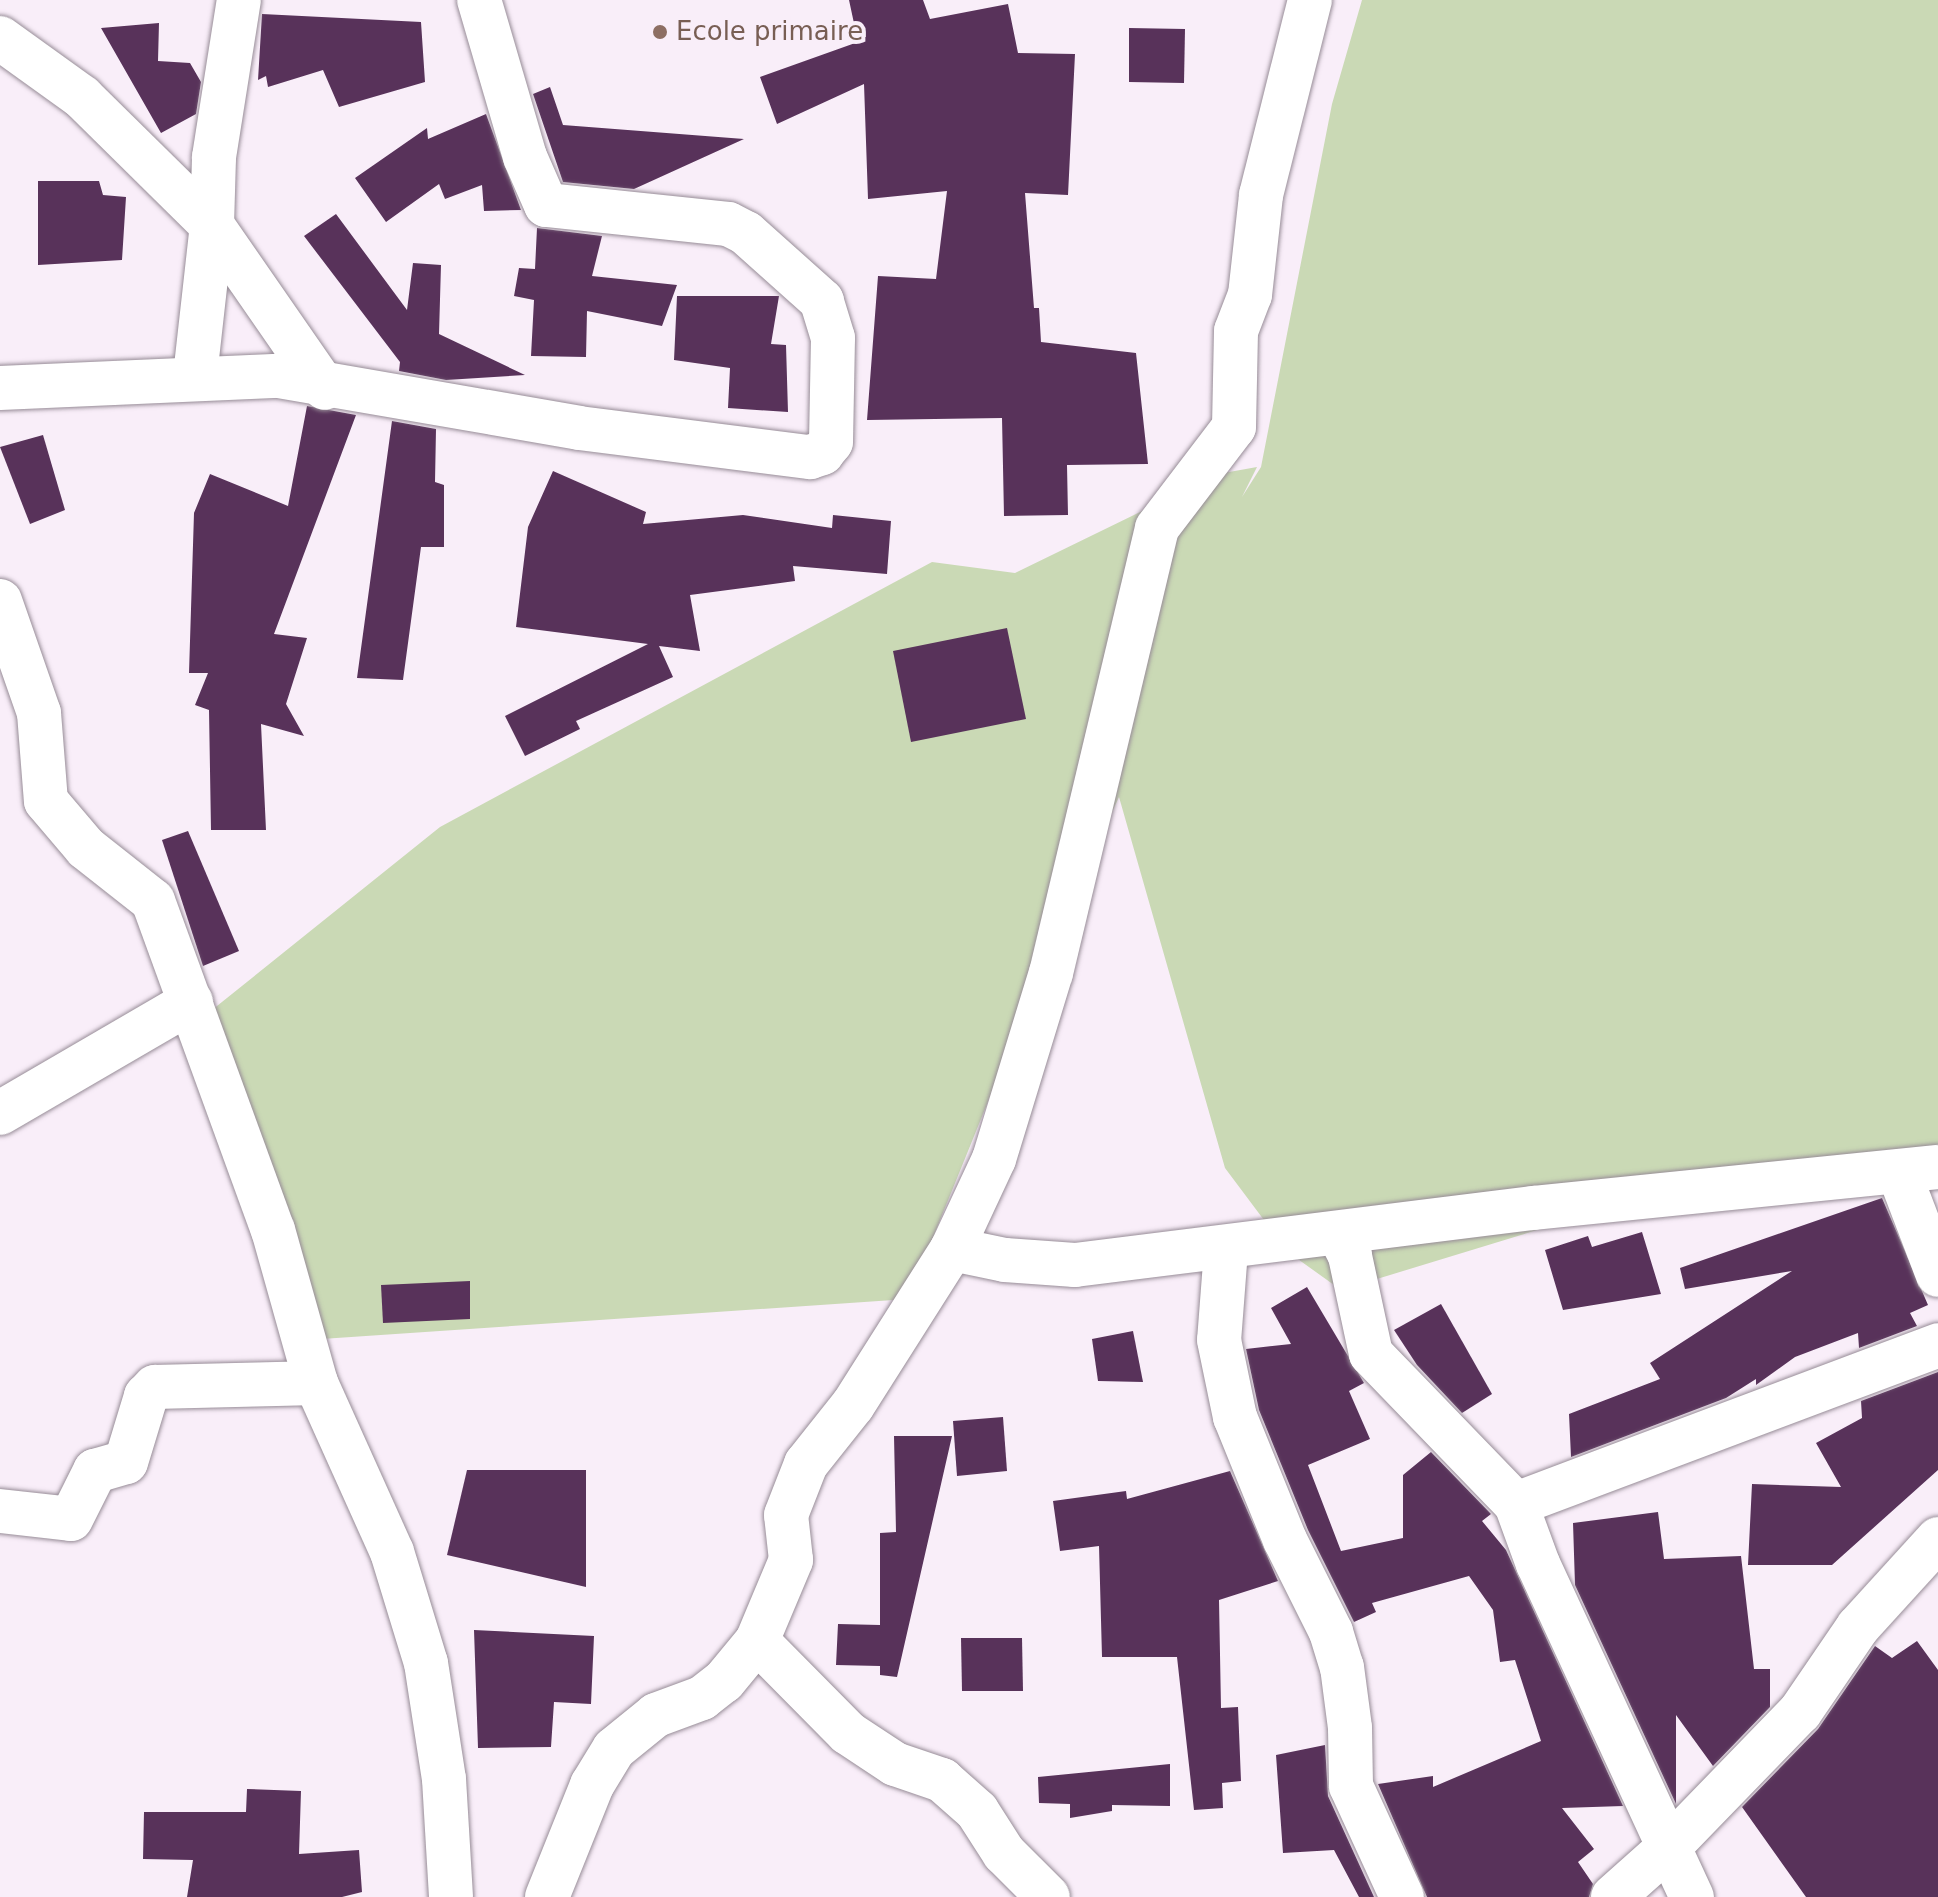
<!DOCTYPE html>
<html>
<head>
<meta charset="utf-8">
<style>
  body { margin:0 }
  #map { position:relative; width:1938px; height:1897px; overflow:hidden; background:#f9eef9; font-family:"DejaVu Sans",sans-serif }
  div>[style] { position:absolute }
  .green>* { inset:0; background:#cad9b5 }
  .building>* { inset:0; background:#58325a }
  .roads { filter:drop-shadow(0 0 2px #978c97) drop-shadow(0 0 2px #978c97) }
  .minor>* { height:44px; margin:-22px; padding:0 22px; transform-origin:22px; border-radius:22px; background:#fff }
  .dots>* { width:22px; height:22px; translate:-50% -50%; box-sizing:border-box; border:4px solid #f9eef9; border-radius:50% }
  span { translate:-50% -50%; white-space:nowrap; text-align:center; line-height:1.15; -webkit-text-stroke:8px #f9eef9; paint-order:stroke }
  .education-label { font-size:26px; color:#785e54 }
  .left { translate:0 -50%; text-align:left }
</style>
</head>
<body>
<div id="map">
  <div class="green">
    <div style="clip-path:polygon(1362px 0,1938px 0,1938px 1173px,1609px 1208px,1341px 1290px,1288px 1252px,1225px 1168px,1119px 797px,1056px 934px,908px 1299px,292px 1341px,197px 1022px,440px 827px,932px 562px,1015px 573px,1218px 474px,1257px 467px,1242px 497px,1261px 467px,1332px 104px)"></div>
  </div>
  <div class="building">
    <div style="clip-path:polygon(849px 0,923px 0,930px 19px,1008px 4px,1018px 53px,1075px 54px,1068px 195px,1025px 193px,1034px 308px,1039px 308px,1041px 342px,1136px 353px,1148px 464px,1067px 465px,1068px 515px,1004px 516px,1002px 418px,867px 420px,878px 276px,936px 279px,947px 191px,868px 199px,864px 84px,777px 124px,760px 77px,858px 42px)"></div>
    <div style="clip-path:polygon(262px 14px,421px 22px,425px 82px,339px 107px,323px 70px,268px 87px,266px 76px,258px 80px)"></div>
    <div style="clip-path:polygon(159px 23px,158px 61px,190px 63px,201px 82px,196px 114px,161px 133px,101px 28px)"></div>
    <div style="clip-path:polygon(1129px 28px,1185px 29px,1184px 83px,1129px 82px)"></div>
    <div style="clip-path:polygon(550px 87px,563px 125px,744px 139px,634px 189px,563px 182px,533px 94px)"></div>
    <div style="clip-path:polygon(486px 114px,521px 210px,484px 211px,482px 185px,445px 199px,439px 184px,386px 222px,355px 178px,427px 128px,428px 139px)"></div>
    <div style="clip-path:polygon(38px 181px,99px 181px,103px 195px,126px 197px,122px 260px,38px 265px)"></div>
    <div style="clip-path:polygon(336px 214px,407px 310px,413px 263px,441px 265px,439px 334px,525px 375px,446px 380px,399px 371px,400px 362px,304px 236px)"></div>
    <div style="clip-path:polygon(537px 228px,602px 236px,592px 276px,677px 285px,662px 326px,587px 311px,586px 357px,531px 356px,534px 300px,514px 296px,519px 268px,535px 269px)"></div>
    <div style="clip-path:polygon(677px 296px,779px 296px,771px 344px,786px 345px,788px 412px,728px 408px,730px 368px,674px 360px)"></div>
    <div style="clip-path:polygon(307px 406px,356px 415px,274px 634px,307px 638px,286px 704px,304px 736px,261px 724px,266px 830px,211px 830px,209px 710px,195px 705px,208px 673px,189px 673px,194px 513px,210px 474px,288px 506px)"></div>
    <div style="clip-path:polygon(392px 421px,436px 429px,435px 482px,444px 485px,444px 547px,421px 547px,403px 680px,357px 678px)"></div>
    <div style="clip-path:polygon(43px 435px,65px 510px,30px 524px,0 447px)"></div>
    <div style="clip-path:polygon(553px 471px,646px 512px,643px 524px,743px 515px,832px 528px,833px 515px,891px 521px,887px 574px,793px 566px,795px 581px,690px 595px,700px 651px,659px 646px,673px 677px,576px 721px,580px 729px,525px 756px,505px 716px,648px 644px,516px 627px,528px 527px)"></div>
    <div style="clip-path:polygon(1007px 628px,1026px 719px,911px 742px,893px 651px)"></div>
    <div style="clip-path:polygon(188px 831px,239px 951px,203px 966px,162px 840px)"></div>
    <div style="clip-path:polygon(1882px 1198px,1928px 1305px,1910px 1313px,1917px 1326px,1859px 1348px,1858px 1333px,1795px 1357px,1756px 1385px,1756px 1379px,1726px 1398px,1571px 1457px,1569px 1414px,1660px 1379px,1650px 1363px,1792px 1271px,1685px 1289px,1680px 1268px)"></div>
    <div style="clip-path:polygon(1642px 1232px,1661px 1294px,1563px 1310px,1545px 1250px,1588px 1236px,1592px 1247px)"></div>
    <div style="clip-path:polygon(470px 1281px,470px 1319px,383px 1323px,381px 1285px)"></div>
    <div style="clip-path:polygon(1307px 1287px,1364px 1383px,1349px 1391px,1370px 1439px,1308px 1465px,1341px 1551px,1403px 1538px,1403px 1475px,1431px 1452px,1491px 1514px,1482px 1521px,1506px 1550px,1623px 1806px,1562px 1808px,1594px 1849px,1578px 1862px,1593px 1884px,1589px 1897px,1427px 1897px,1378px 1784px,1433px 1776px,1433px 1787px,1541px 1741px,1515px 1660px,1500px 1662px,1493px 1610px,1469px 1576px,1372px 1603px,1376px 1612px,1354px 1622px,1308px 1530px,1259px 1410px,1246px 1349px,1291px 1344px,1271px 1308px)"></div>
    <div style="clip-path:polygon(1441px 1304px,1492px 1394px,1462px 1413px,1417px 1365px,1394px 1330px)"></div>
    <div style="clip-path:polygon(1133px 1331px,1143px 1382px,1098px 1381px,1092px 1339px)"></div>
    <div style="clip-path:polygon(1938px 1372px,1938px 1470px,1832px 1565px,1748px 1565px,1752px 1484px,1841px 1487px,1816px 1443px,1862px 1418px,1861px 1401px)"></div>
    <div style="clip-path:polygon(1003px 1417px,1007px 1471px,957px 1476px,953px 1421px)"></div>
    <div style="clip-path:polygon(894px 1436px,952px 1436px,897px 1677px,880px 1675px,880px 1666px,836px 1665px,838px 1624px,880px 1625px,880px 1533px,896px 1532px)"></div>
    <div style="clip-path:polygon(467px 1470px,586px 1470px,586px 1587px,447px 1555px)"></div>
    <div style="clip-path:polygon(1230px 1471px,1278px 1581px,1219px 1600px,1221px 1708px,1238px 1707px,1241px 1781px,1222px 1783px,1223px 1808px,1194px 1810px,1177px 1657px,1102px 1657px,1099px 1546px,1060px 1551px,1053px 1501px,1126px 1491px,1127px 1499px)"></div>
    <div style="clip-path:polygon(1658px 1512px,1664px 1559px,1741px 1556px,1754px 1669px,1770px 1669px,1770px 1707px,1713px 1766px,1676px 1715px,1676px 1804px,1575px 1585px,1573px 1523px)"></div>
    <div style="clip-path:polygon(474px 1630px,594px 1636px,591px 1704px,554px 1702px,551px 1747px,478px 1748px)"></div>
    <div style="clip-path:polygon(961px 1638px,1022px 1638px,1023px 1691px,962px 1691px)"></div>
    <div style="clip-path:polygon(1917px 1641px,1938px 1670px,1938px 1897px,1806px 1897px,1742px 1807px,1818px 1729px,1875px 1646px,1892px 1658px)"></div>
    <div style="clip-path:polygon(1325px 1745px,1328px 1796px,1374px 1897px,1359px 1897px,1334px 1850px,1283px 1853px,1276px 1755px)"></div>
    <div style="clip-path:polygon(1170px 1764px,1170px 1806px,1112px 1805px,1112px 1811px,1070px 1818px,1070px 1804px,1039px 1803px,1038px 1777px)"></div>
    <div style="clip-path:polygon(247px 1789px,301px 1791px,299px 1854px,359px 1850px,362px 1892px,342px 1897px,187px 1897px,193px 1860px,143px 1859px,144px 1812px,246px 1812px)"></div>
  </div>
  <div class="roads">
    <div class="minor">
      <div style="left:0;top:38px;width:101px;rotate:35.7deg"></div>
      <div style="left:82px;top:97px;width:182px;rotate:44.6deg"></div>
      <div style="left:212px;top:225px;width:198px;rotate:55.3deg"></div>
      <div style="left:195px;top:376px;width:152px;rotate:-83.6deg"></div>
      <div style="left:212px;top:225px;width:68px;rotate:-88.3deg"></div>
      <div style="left:214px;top:157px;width:159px;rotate:-81deg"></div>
      <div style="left:0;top:388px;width:279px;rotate:-2.5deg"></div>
      <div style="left:279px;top:376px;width:304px;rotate:9.8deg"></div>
      <div style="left:579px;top:428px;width:233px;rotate:7.2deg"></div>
      <div style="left:810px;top:457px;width:13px;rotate:-18deg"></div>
      <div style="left:822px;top:453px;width:14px;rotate:-51deg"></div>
      <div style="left:831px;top:442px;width:104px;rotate:-88.9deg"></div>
      <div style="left:833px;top:338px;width:39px;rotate:-107deg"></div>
      <div style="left:822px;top:301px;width:102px;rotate:-138.2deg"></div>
      <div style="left:746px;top:233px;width:20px;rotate:-153deg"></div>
      <div style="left:728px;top:224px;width:183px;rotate:-174deg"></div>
      <div style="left:546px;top:205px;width:52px;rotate:-113.6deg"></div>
      <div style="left:525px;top:157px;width:164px;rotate:-106.3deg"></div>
      <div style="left:0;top:601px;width:119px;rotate:70.8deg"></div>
      <div style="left:39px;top:713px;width:88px;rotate:85.5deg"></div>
      <div style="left:46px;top:801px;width:62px;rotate:49.6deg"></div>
      <div style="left:86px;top:848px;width:85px;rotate:38.3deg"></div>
      <div style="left:153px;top:901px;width:350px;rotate:70deg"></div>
      <div style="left:273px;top:1230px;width:159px;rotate:74.3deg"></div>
      <div style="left:316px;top:1383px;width:185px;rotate:65.8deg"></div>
      <div style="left:392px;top:1552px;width:116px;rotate:73deg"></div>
      <div style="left:426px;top:1663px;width:117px;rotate:81.2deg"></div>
      <div style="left:444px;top:1779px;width:118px;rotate:86.6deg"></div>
      <div style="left:0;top:1113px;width:221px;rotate:-30.2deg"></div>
      <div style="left:1899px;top:1173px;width:109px;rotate:69.1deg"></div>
      <div style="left:1340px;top:1236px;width:22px;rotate:63deg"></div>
      <div style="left:1350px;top:1256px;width:100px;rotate:77.9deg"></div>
      <div style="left:1371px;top:1354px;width:209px;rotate:46deg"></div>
      <div style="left:1516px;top:1504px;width:64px;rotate:69.9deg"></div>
      <div style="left:1538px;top:1564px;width:367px;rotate:65.2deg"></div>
      <div style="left:952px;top:1249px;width:54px;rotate:11.7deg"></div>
      <div style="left:1005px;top:1260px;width:70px;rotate:4.1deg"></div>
      <div style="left:1075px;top:1265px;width:463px;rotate:-7.1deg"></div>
      <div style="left:1534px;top:1208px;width:406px;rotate:-5.8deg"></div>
      <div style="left:1226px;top:1250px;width:90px;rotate:94.4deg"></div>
      <div style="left:1219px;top:1340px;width:79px;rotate:78.3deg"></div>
      <div style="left:1235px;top:1417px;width:133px;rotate:67.9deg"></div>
      <div style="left:1285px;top:1540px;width:103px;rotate:63.4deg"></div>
      <div style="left:1331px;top:1632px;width:37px;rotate:73deg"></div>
      <div style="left:1342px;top:1667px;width:62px;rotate:82.5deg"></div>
      <div style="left:1350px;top:1728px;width:58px;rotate:89deg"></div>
      <div style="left:1351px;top:1786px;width:122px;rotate:65.3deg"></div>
      <div style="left:1516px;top:1504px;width:451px;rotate:-20.6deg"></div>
      <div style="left:0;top:1511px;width:71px;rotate:6.4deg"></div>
      <div style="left:71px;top:1519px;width:54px;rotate:-63.4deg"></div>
      <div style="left:95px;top:1471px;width:32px;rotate:-16deg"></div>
      <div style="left:126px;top:1462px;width:69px;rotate:-73.1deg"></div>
      <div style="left:146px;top:1396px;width:13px;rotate:-45deg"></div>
      <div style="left:155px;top:1387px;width:161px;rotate:-1.4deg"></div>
      <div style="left:757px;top:1641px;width:129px;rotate:45.3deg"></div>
      <div style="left:848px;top:1733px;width:56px;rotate:33.4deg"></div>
      <div style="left:895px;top:1764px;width:50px;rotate:18.8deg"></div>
      <div style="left:942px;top:1780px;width:47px;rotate:41.5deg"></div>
      <div style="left:977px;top:1811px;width:50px;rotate:57.3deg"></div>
      <div style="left:1004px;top:1853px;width:62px;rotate:45deg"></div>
      <div style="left:547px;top:1897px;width:121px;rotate:-68.1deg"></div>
      <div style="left:592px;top:1785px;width:42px;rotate:-58.6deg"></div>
      <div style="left:614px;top:1749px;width:54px;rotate:-39deg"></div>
      <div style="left:656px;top:1715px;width:49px;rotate:-20.3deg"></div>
      <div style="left:702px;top:1698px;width:28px;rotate:-38deg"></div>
      <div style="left:724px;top:1681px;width:52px;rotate:-50.5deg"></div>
      <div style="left:757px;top:1641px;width:88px;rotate:-67.2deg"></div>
      <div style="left:791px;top:1560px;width:45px;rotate:-96.3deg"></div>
      <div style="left:786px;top:1515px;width:55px;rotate:-68.6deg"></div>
      <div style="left:806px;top:1464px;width:75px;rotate:-51.5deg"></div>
      <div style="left:853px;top:1405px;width:185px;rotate:-57.6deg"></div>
      <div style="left:952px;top:1249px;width:99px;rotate:-65deg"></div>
      <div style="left:994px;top:1159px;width:195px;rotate:-73deg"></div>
      <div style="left:1051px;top:973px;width:457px;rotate:-76.6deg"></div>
      <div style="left:1157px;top:528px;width:127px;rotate:-52.7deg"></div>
      <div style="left:1234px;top:427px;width:96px;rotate:-88.8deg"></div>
      <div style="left:1236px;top:331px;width:39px;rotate:-69deg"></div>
      <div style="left:1250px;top:295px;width:101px;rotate:-83.7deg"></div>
      <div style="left:1261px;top:195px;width:201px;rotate:-75.9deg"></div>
      <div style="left:1613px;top:1897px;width:74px;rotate:-41.7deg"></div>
      <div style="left:1668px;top:1848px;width:190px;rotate:-45.9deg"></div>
      <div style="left:1800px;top:1712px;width:103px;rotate:-55.7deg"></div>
      <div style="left:1858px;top:1627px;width:119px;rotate:-47.7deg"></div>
    </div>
  </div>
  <div class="dots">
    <div style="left:660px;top:32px;background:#8d6e63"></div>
  </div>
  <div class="education-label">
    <span class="left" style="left:676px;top:32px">Ecole primaire</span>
  </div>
</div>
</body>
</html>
